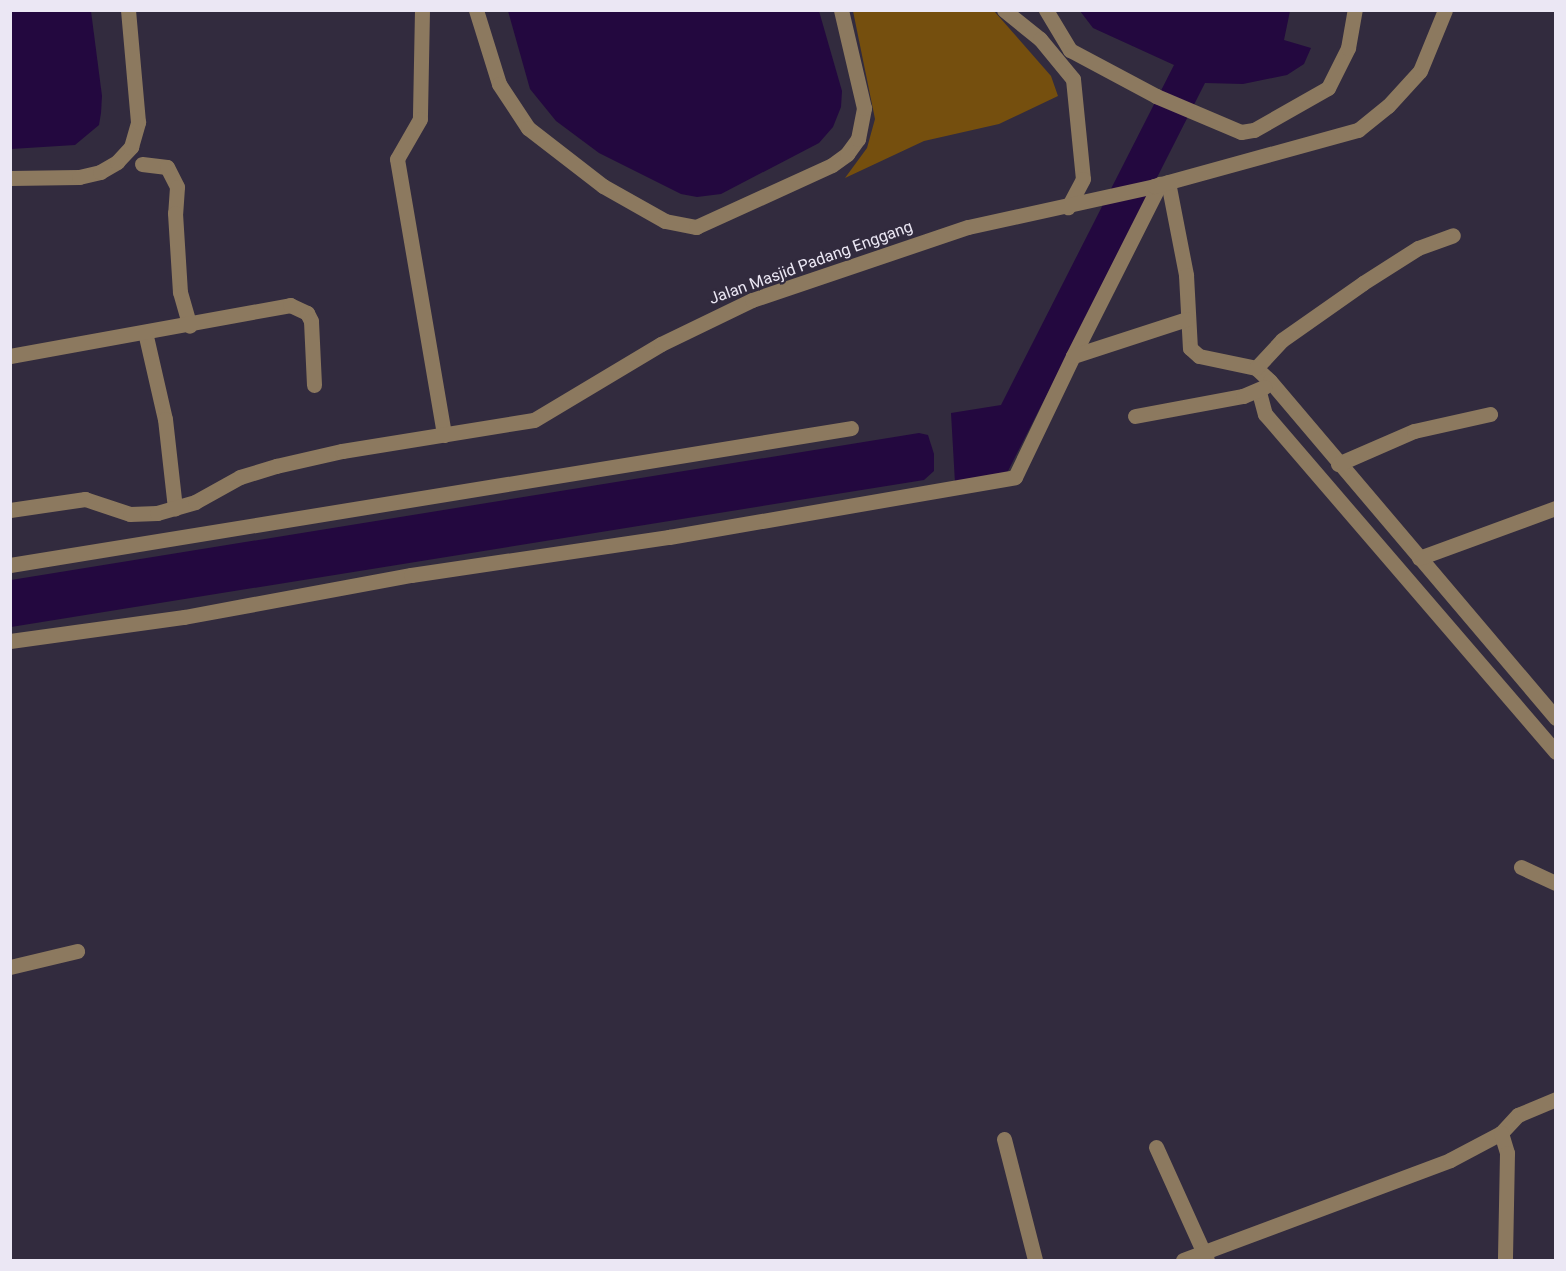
<!DOCTYPE html>
<html>
<head>
<meta charset="utf-8">
<style>
  body { margin:0 }
  #map { position:relative; width:1566px; height:1271px; overflow:hidden; background:#322b3e; font-family:Roboto,sans-serif }
  div>[style] { position:absolute }
  .green>* { inset:0; background:#754f0e }
  .water>* { inset:0; background:#23083f }
  .minor>* { height:15px; margin:-7.5px; padding:0 7.5px; transform-origin:7.5px; border-radius:7.5px; background:#8c795f }
  span { translate:-50% -50%; white-space:nowrap; text-align:center; line-height:1.15; -webkit-text-stroke:4.5px #322b3e; paint-order:stroke }
  .street-label { font-size:16px; color:#ebe7f4 }
  .frame { position:absolute; inset:0; border:12px solid #ebe7f4; pointer-events:none }
</style>
</head>
<body>
<div id="map">
  <div class="green">
    <div style="clip-path:polygon(853px 11px,994px 11px,1051px 76px,1058px 96px,999px 124px,924px 141px,845px 178px,867px 148px,875px 119px)"></div>
  </div>
  <div class="water">
    <div style="clip-path:polygon(11px 10px,91px 11px,102px 96px,101px 113px,99px 125px,75px 145px,11px 149px)"></div>
    <div style="clip-path:polygon(508px 11px,819px 11px,842px 91px,841px 107px,833px 127px,819px 143px,721px 194px,697px 197px,681px 194px,599px 153px,556px 121px,530px 89px)"></div>
    <div style="clip-path:polygon(1080px 11px,1290px 11px,1284px 40px,1311px 48px,1304px 64px,1287px 75px,1243px 84px,1205px 83px,1006px 475px,955px 483px,951px 413px,1001px 405px,1174px 65px,1093px 28px)"></div>
    <div style="clip-path:polygon(919px 433px,928px 435px,934px 454px,934px 471px,924px 480px,11px 627px,11px 580px)"></div>
  </div>
  <div class="minor">
    <div style="left:422px;top:10px;width:109px;rotate:91.1deg"></div>
    <div style="left:420px;top:119px;width:46px;rotate:119.9deg"></div>
    <div style="left:397px;top:159px;width:280px;rotate:80.3deg"></div>
    <div style="left:476px;top:10px;width:77px;rotate:72.7deg"></div>
    <div style="left:499px;top:84px;width:53px;rotate:56.6deg"></div>
    <div style="left:528px;top:128px;width:95px;rotate:37.7deg"></div>
    <div style="left:603px;top:186px;width:71px;rotate:29.4deg"></div>
    <div style="left:665px;top:221px;width:32px;rotate:11deg"></div>
    <div style="left:696px;top:227px;width:149px;rotate:-24.5deg"></div>
    <div style="left:832px;top:165px;width:19px;rotate:-36deg"></div>
    <div style="left:847px;top:154px;width:19px;rotate:-54deg"></div>
    <div style="left:858px;top:139px;width:32px;rotate:-79deg"></div>
    <div style="left:864px;top:108px;width:101px;rotate:-103.2deg"></div>
    <div style="left:1004px;top:10px;width:46px;rotate:38.9deg"></div>
    <div style="left:1040px;top:39px;width:52px;rotate:50.5deg"></div>
    <div style="left:1073px;top:79px;width:100px;rotate:84.3deg"></div>
    <div style="left:1083px;top:179px;width:32px;rotate:118deg"></div>
    <div style="left:1046px;top:10px;width:47px;rotate:59deg"></div>
    <div style="left:1070px;top:50px;width:98px;rotate:28.1deg"></div>
    <div style="left:1156px;top:96px;width:92px;rotate:23deg"></div>
    <div style="left:1241px;top:132px;width:13px;rotate:-9deg"></div>
    <div style="left:1254px;top:130px;width:85px;rotate:-29.6deg"></div>
    <div style="left:1328px;top:88px;width:45px;rotate:-63.4deg"></div>
    <div style="left:1348px;top:48px;width:39px;rotate:-80deg"></div>
    <div style="left:142px;top:164px;width:25px;rotate:7deg"></div>
    <div style="left:167px;top:167px;width:22px;rotate:63deg"></div>
    <div style="left:177px;top:187px;width:26px;rotate:94deg"></div>
    <div style="left:175px;top:213px;width:79px;rotate:86.4deg"></div>
    <div style="left:180px;top:292px;width:35px;rotate:74deg"></div>
    <div style="left:10px;top:178px;width:69px;rotate:-0.8deg"></div>
    <div style="left:79px;top:177px;width:22px;rotate:-13deg"></div>
    <div style="left:100px;top:172px;width:20px;rotate:-30deg"></div>
    <div style="left:117px;top:162px;width:21px;rotate:-47deg"></div>
    <div style="left:131px;top:147px;width:26px;rotate:-74deg"></div>
    <div style="left:138px;top:122px;width:112px;rotate:-95.1deg"></div>
    <div style="left:1168px;top:182px;width:95px;rotate:79deg"></div>
    <div style="left:1186px;top:275px;width:73px;rotate:86.9deg"></div>
    <div style="left:1190px;top:348px;width:12px;rotate:42deg"></div>
    <div style="left:1199px;top:356px;width:58px;rotate:11.9deg"></div>
    <div style="left:1256px;top:368px;width:19px;rotate:43deg"></div>
    <div style="left:1270px;top:381px;width:442px;rotate:49.7deg"></div>
    <div style="left:145px;top:332px;width:89px;rotate:77.1deg"></div>
    <div style="left:165px;top:419px;width:90px;rotate:83.6deg"></div>
    <div style="left:10px;top:356px;width:285px;rotate:-10.3deg"></div>
    <div style="left:290px;top:305px;width:19px;rotate:25deg"></div>
    <div style="left:307px;top:313px;width:9px;rotate:63deg"></div>
    <div style="left:311px;top:321px;width:64px;rotate:87.3deg"></div>
    <div style="left:1073px;top:356px;width:193px;rotate:-63.2deg"></div>
    <div style="left:1256px;top:368px;width:38px;rotate:-47deg"></div>
    <div style="left:1282px;top:340px;width:99px;rotate:-35.1deg"></div>
    <div style="left:1363px;top:283px;width:65px;rotate:-32.5deg"></div>
    <div style="left:1418px;top:248px;width:37px;rotate:-20deg"></div>
    <div style="left:1259px;top:392px;width:23px;rotate:75deg"></div>
    <div style="left:1265px;top:414px;width:446px;rotate:49.3deg"></div>
    <div style="left:1135px;top:416px;width:110px;rotate:-10.5deg"></div>
    <div style="left:1243px;top:396px;width:23px;rotate:-23deg"></div>
    <div style="left:1338px;top:464px;width:83px;rotate:-23.5deg"></div>
    <div style="left:1414px;top:431px;width:78px;rotate:-12.6deg"></div>
    <div style="left:10px;top:510px;width:76px;rotate:-8.3deg"></div>
    <div style="left:85px;top:499px;width:47px;rotate:18.4deg"></div>
    <div style="left:130px;top:514px;width:27px;rotate:-2deg"></div>
    <div style="left:157px;top:513px;width:40px;rotate:-16deg"></div>
    <div style="left:195px;top:502px;width:51px;rotate:-29.1deg"></div>
    <div style="left:240px;top:477px;width:38px;rotate:-17deg"></div>
    <div style="left:276px;top:466px;width:68px;rotate:-12.8deg"></div>
    <div style="left:342px;top:451px;width:194px;rotate:-9.2deg"></div>
    <div style="left:534px;top:420px;width:148px;rotate:-30.9deg"></div>
    <div style="left:661px;top:344px;width:101px;rotate:-25.8deg"></div>
    <div style="left:752px;top:300px;width:228px;rotate:-18.7deg"></div>
    <div style="left:968px;top:227px;width:190px;rotate:-12.4deg"></div>
    <div style="left:1154px;top:186px;width:212px;rotate:-15.4deg"></div>
    <div style="left:1358px;top:130px;width:38px;rotate:-39deg"></div>
    <div style="left:1388px;top:106px;width:47px;rotate:-47.6deg"></div>
    <div style="left:1420px;top:71px;width:66px;rotate:-67.7deg"></div>
    <div style="left:1419px;top:558px;width:146px;rotate:-20.1deg"></div>
    <div style="left:10px;top:565px;width:852px;rotate:-9.25deg"></div>
    <div style="left:10px;top:641px;width:176px;rotate:-7.9deg"></div>
    <div style="left:184px;top:617px;width:231px;rotate:-10.5deg"></div>
    <div style="left:411px;top:575px;width:261px;rotate:-8.4deg"></div>
    <div style="left:669px;top:537px;width:351px;rotate:-9.8deg"></div>
    <div style="left:1015px;top:477px;width:134px;rotate:-64.4deg"></div>
    <div style="left:1073px;top:356px;width:120px;rotate:-18deg"></div>
    <div style="left:1521px;top:867px;width:38px;rotate:25deg"></div>
    <div style="left:10px;top:967px;width:69px;rotate:-13.4deg"></div>
    <div style="left:1501px;top:1133px;width:25px;rotate:-47deg"></div>
    <div style="left:1518px;top:1115px;width:41px;rotate:-22.8deg"></div>
    <div style="left:1004px;top:1139px;width:125px;rotate:75.6deg"></div>
    <div style="left:1156px;top:1147px;width:124px;rotate:65.7deg"></div>
    <div style="left:1183px;top:1260px;width:285px;rotate:-20.5deg"></div>
    <div style="left:1450px;top:1160px;width:58px;rotate:-27.9deg"></div>
    <div style="left:1501px;top:1133px;width:21px;rotate:73deg"></div>
    <div style="left:1507px;top:1153px;width:107px;rotate:91.1deg"></div>
  </div>
  <div class="street-label">
    <span style="left:811px;top:263px;rotate:-20deg">Jalan Masjid Padang Enggang</span>
  </div>
  <div class="frame"></div>
</div>
</body>
</html>
